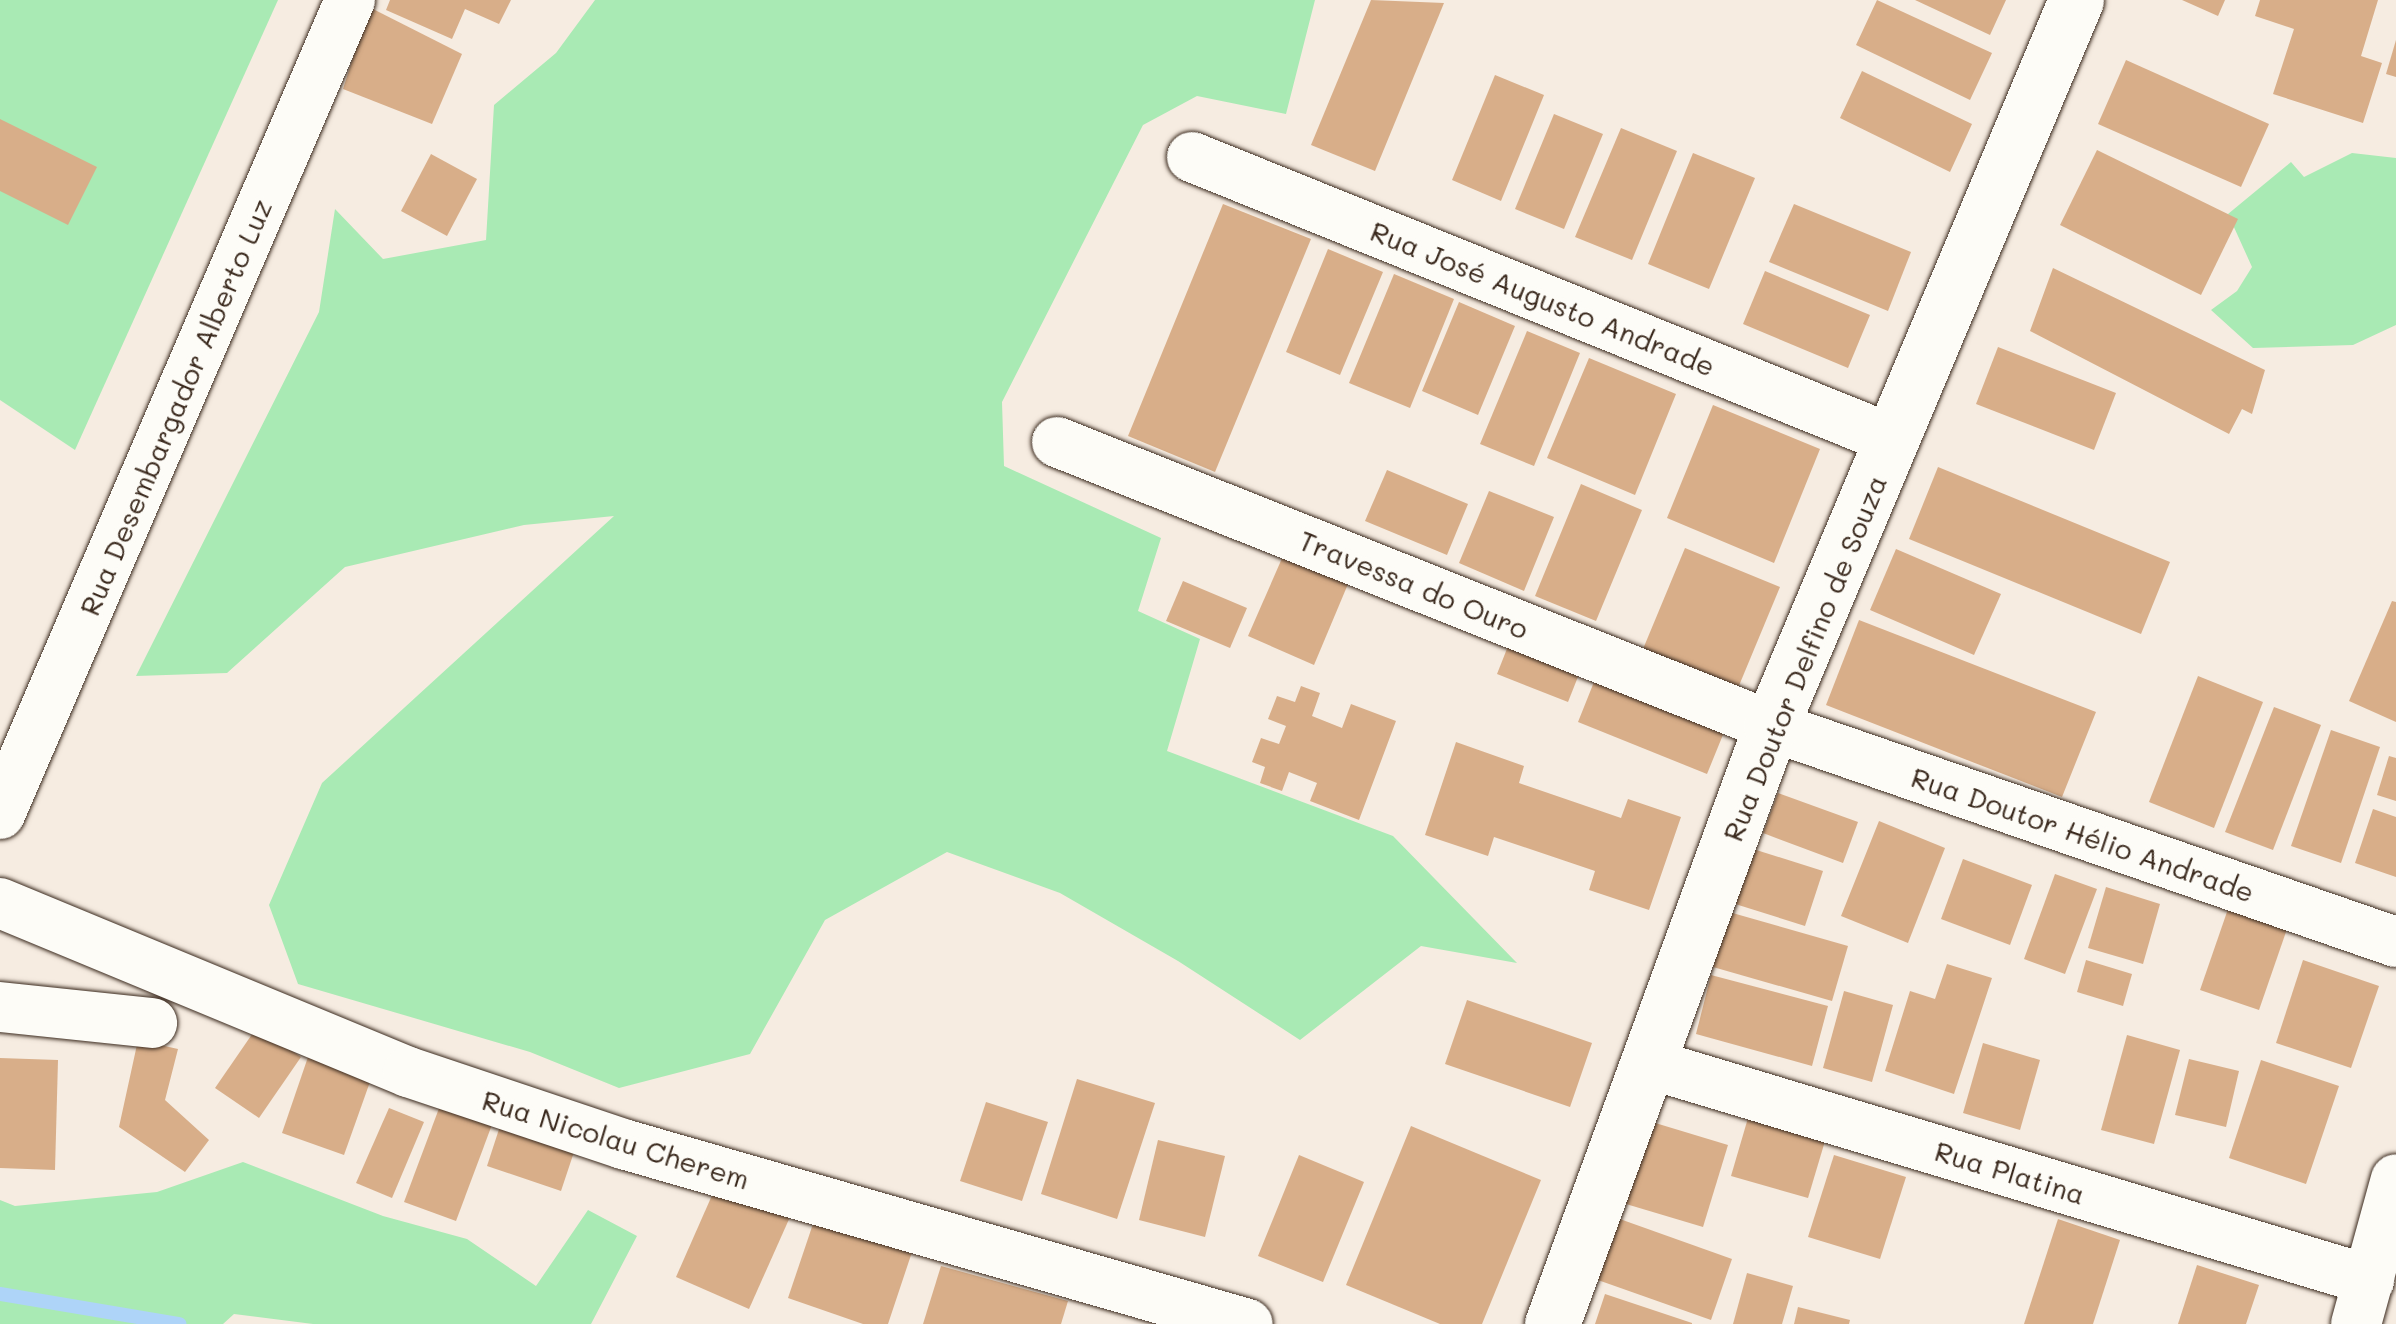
<!DOCTYPE html>
<html>
<head>
<meta charset="utf-8">
<style>
  body { margin:0 }
  #map { position:relative; width:2396px; height:1324px; overflow:hidden; background:#f6ece1; font-family:Mali,sans-serif }
  div>[style] { position:absolute }
  .green>* { inset:0; background:#a9eab4 }
  .stream>* { height:14px; margin:-7px; padding:0 7px; transform-origin:7px; border-radius:7px; background:#aed4f8 }
  .building>* { inset:0; background:#d8ae89 }
  .roads { filter:drop-shadow(0 0 2px #3b2a1e) drop-shadow(0 0 2px #3b2a1e) }
  .minor>* { height:50px; margin:-25px; padding:0 25px; transform-origin:25px; border-radius:25px; background:#fdfcf7 }
  .tertiary>* { height:55px; margin:-27.5px; padding:0 27.5px; transform-origin:27.5px; border-radius:27.5px; background:#fdfcf7 }
  span { translate:-50% -50%; white-space:nowrap; text-align:center; line-height:1.15; -webkit-text-stroke:9px #fdfcf7; paint-order:stroke }
  .street-label { font-size:28px; color:#3b2a1e }
</style>
</head>
<body>
<div id="map">
  <div class="green">
    <div style="clip-path:polygon(0 0,278px 0,75px 450px,0 400px)"></div>
    <div style="clip-path:polygon(595px 0,1315px 0,1286px 114px,1197px 96px,1143px 125px,1002px 402px,1004px 466px,1161px 538px,1138px 611px,1200px 639px,1167px 751px,1393px 836px,1517px 963px,1421px 946px,1300px 1040px,1178px 961px,1060px 893px,947px 852px,825px 920px,750px 1054px,619px 1088px,530px 1052px,298px 984px,269px 905px,322px 783px,614px 516px,524px 525px,345px 567px,227px 673px,136px 676px,319px 312px,335px 209px,383px 259px,486px 240px,494px 105px,556px 53px)"></div>
    <div style="clip-path:polygon(2352px 153px,2396px 158px,2396px 325px,2353px 345px,2253px 348px,2211px 310px,2237px 291px,2252px 267px,2228px 214px,2291px 162px,2304px 177px)"></div>
    <div style="clip-path:polygon(243px 1162px,383px 1216px,467px 1239px,536px 1286px,588px 1210px,637px 1236px,591px 1324px,313px 1324px,234px 1314px,223px 1324px,0 1324px,0 1200px,15px 1206px,157px 1192px)"></div>
  </div>
  <div class="stream">
    <div style="left:0;top:1294px;width:182px;rotate:9.5deg"></div>
  </div>
  <div class="building">
    <div style="clip-path:polygon(390px 0,511px 0,499px 24px,465px 9px,452px 39px,386px 10px)"></div>
    <div style="clip-path:polygon(1371px 0,1444px 3px,1375px 171px,1311px 145px)"></div>
    <div style="clip-path:polygon(1877px 0,1992px 53px,1970px 100px,1856px 45px)"></div>
    <div style="clip-path:polygon(1915px 0,2006px 0,1990px 35px)"></div>
    <div style="clip-path:polygon(2182px 0,2225px 0,2218px 16px)"></div>
    <div style="clip-path:polygon(2260px 0,2378px 0,2361px 56px,2382px 63px,2363px 123px,2273px 94px,2294px 29px,2255px 16px)"></div>
    <div style="clip-path:polygon(369px 7px,462px 54px,432px 124px,343px 89px)"></div>
    <div style="clip-path:polygon(2396px 40px,2396px 77px,2386px 74px)"></div>
    <div style="clip-path:polygon(2126px 60px,2269px 124px,2241px 187px,2098px 124px)"></div>
    <div style="clip-path:polygon(1862px 71px,1972px 124px,1950px 172px,1840px 118px)"></div>
    <div style="clip-path:polygon(1495px 75px,1544px 95px,1501px 201px,1452px 180px)"></div>
    <div style="clip-path:polygon(1554px 114px,1603px 134px,1564px 229px,1515px 209px)"></div>
    <div style="clip-path:polygon(0 119px,97px 167px,68px 225px,0 191px)"></div>
    <div style="clip-path:polygon(1621px 128px,1677px 151px,1632px 260px,1575px 237px)"></div>
    <div style="clip-path:polygon(2097px 150px,2238px 219px,2201px 295px,2060px 225px)"></div>
    <div style="clip-path:polygon(1693px 153px,1755px 178px,1709px 289px,1648px 264px)"></div>
    <div style="clip-path:polygon(431px 154px,477px 179px,447px 236px,401px 211px)"></div>
    <div style="clip-path:polygon(1223px 204px,1311px 239px,1215px 472px,1128px 436px)"></div>
    <div style="clip-path:polygon(1794px 204px,1911px 252px,1888px 311px,1769px 262px)"></div>
    <div style="clip-path:polygon(1328px 249px,1383px 272px,1340px 375px,1286px 352px)"></div>
    <div style="clip-path:polygon(2053px 268px,2265px 370px,2252px 414px,2242px 409px,2229px 434px,2030px 331px)"></div>
    <div style="clip-path:polygon(1765px 271px,1870px 315px,1848px 368px,1743px 324px)"></div>
    <div style="clip-path:polygon(1394px 274px,1454px 299px,1410px 408px,1349px 383px)"></div>
    <div style="clip-path:polygon(1459px 302px,1515px 326px,1478px 415px,1422px 391px)"></div>
    <div style="clip-path:polygon(1527px 331px,1580px 353px,1534px 466px,1480px 444px)"></div>
    <div style="clip-path:polygon(1998px 347px,2116px 393px,2094px 450px,1976px 404px)"></div>
    <div style="clip-path:polygon(1589px 358px,1676px 394px,1635px 495px,1547px 458px)"></div>
    <div style="clip-path:polygon(1713px 405px,1820px 449px,1774px 563px,1667px 518px)"></div>
    <div style="clip-path:polygon(1938px 467px,2170px 562px,2141px 634px,1909px 539px)"></div>
    <div style="clip-path:polygon(1387px 470px,1468px 504px,1447px 555px,1365px 521px)"></div>
    <div style="clip-path:polygon(1581px 484px,1642px 510px,1596px 621px,1535px 596px)"></div>
    <div style="clip-path:polygon(1489px 491px,1554px 517px,1524px 591px,1459px 563px)"></div>
    <div style="clip-path:polygon(1685px 548px,1780px 587px,1738px 688px,1643px 649px)"></div>
    <div style="clip-path:polygon(1896px 549px,2001px 594px,1974px 655px,1870px 610px)"></div>
    <div style="clip-path:polygon(1283px 556px,1348px 584px,1314px 665px,1248px 636px)"></div>
    <div style="clip-path:polygon(1183px 581px,1247px 608px,1230px 648px,1166px 621px)"></div>
    <div style="clip-path:polygon(2392px 601px,2396px 602px,2396px 722px,2349px 701px)"></div>
    <div style="clip-path:polygon(1859px 620px,2096px 712px,2062px 797px,1826px 705px)"></div>
    <div style="clip-path:polygon(1514px 631px,1585px 659px,1568px 702px,1497px 674px)"></div>
    <div style="clip-path:polygon(1600px 667px,1729px 720px,1707px 774px,1578px 722px)"></div>
    <div style="clip-path:polygon(2198px 676px,2263px 702px,2214px 828px,2149px 802px)"></div>
    <div style="clip-path:polygon(1301px 686px,1320px 693px,1312px 716px,1342px 728px,1351px 704px,1396px 721px,1359px 820px,1310px 801px,1317px 783px,1289px 772px,1282px 791px,1260px 783px,1265px 767px,1252px 762px,1261px 738px,1279px 744px,1286px 726px,1268px 719px,1277px 696px,1295px 702px)"></div>
    <div style="clip-path:polygon(2274px 707px,2321px 725px,2273px 850px,2225px 832px)"></div>
    <div style="clip-path:polygon(2331px 730px,2380px 747px,2341px 863px,2291px 846px)"></div>
    <div style="clip-path:polygon(1456px 742px,1524px 766px,1519px 783px,1621px 818px,1628px 799px,1681px 817px,1649px 910px,1589px 890px,1595px 871px,1494px 837px,1488px 856px,1425px 835px)"></div>
    <div style="clip-path:polygon(2389px 756px,2396px 758px,2396px 801px,2377px 795px)"></div>
    <div style="clip-path:polygon(1778px 793px,1858px 822px,1843px 863px,1763px 833px)"></div>
    <div style="clip-path:polygon(2373px 809px,2396px 817px,2396px 877px,2355px 863px)"></div>
    <div style="clip-path:polygon(1879px 821px,1945px 848px,1908px 943px,1841px 916px)"></div>
    <div style="clip-path:polygon(1750px 848px,1823px 871px,1805px 926px,1732px 903px)"></div>
    <div style="clip-path:polygon(1963px 859px,2032px 885px,2010px 945px,1941px 919px)"></div>
    <div style="clip-path:polygon(2055px 874px,2097px 889px,2065px 974px,2024px 959px)"></div>
    <div style="clip-path:polygon(2106px 887px,2160px 904px,2143px 964px,2088px 948px)"></div>
    <div style="clip-path:polygon(2228px 909px,2287px 929px,2259px 1010px,2200px 990px)"></div>
    <div style="clip-path:polygon(1729px 912px,1848px 946px,1832px 1001px,1713px 967px)"></div>
    <div style="clip-path:polygon(2086px 960px,2132px 974px,2123px 1006px,2077px 992px)"></div>
    <div style="clip-path:polygon(2303px 960px,2379px 986px,2351px 1068px,2276px 1043px)"></div>
    <div style="clip-path:polygon(1947px 964px,1992px 978px,1954px 1094px,1885px 1071px,1910px 991px,1935px 999px)"></div>
    <div style="clip-path:polygon(1711px 975px,1828px 1006px,1812px 1066px,1696px 1034px)"></div>
    <div style="clip-path:polygon(1844px 991px,1893px 1005px,1872px 1082px,1823px 1068px)"></div>
    <div style="clip-path:polygon(1467px 1000px,1592px 1043px,1570px 1107px,1445px 1064px)"></div>
    <div style="clip-path:polygon(257px 1027px,301px 1057px,259px 1118px,215px 1088px)"></div>
    <div style="clip-path:polygon(2127px 1035px,2180px 1050px,2154px 1144px,2101px 1130px)"></div>
    <div style="clip-path:polygon(138px 1040px,178px 1049px,165px 1100px,209px 1140px,185px 1172px,119px 1127px)"></div>
    <div style="clip-path:polygon(1983px 1043px,2040px 1060px,2020px 1130px,1963px 1113px)"></div>
    <div style="clip-path:polygon(308px 1057px,371px 1079px,344px 1155px,282px 1133px)"></div>
    <div style="clip-path:polygon(0 1058px,58px 1060px,55px 1170px,0 1168px)"></div>
    <div style="clip-path:polygon(2189px 1059px,2239px 1071px,2226px 1127px,2175px 1115px)"></div>
    <div style="clip-path:polygon(2261px 1060px,2339px 1086px,2306px 1184px,2229px 1158px)"></div>
    <div style="clip-path:polygon(1077px 1079px,1155px 1103px,1117px 1219px,1041px 1194px)"></div>
    <div style="clip-path:polygon(986px 1102px,1048px 1122px,1022px 1201px,960px 1181px)"></div>
    <div style="clip-path:polygon(441px 1103px,493px 1122px,456px 1221px,404px 1202px)"></div>
    <div style="clip-path:polygon(389px 1108px,424px 1122px,392px 1198px,356px 1183px)"></div>
    <div style="clip-path:polygon(1748px 1118px,1825px 1141px,1808px 1198px,1731px 1176px)"></div>
    <div style="clip-path:polygon(502px 1120px,576px 1146px,561px 1191px,487px 1166px)"></div>
    <div style="clip-path:polygon(1652px 1122px,1728px 1145px,1703px 1227px,1626px 1204px)"></div>
    <div style="clip-path:polygon(1411px 1126px,1541px 1180px,1482px 1324px,1440px 1324px,1346px 1285px)"></div>
    <div style="clip-path:polygon(1158px 1140px,1225px 1156px,1205px 1237px,1139px 1220px)"></div>
    <div style="clip-path:polygon(1299px 1155px,1364px 1182px,1323px 1282px,1258px 1256px)"></div>
    <div style="clip-path:polygon(1834px 1155px,1906px 1177px,1880px 1259px,1808px 1237px)"></div>
    <div style="clip-path:polygon(717px 1184px,790px 1217px,749px 1309px,676px 1277px)"></div>
    <div style="clip-path:polygon(817px 1212px,914px 1246px,888px 1324px,863px 1324px,788px 1298px)"></div>
    <div style="clip-path:polygon(1617px 1218px,1732px 1259px,1711px 1320px,1595px 1279px)"></div>
    <div style="clip-path:polygon(2058px 1219px,2120px 1240px,2093px 1324px,2024px 1324px)"></div>
    <div style="clip-path:polygon(2197px 1265px,2259px 1285px,2246px 1324px,2178px 1324px)"></div>
    <div style="clip-path:polygon(941px 1266px,1068px 1301px,1061px 1324px,923px 1324px)"></div>
    <div style="clip-path:polygon(1747px 1273px,1793px 1286px,1782px 1324px,1733px 1324px)"></div>
    <div style="clip-path:polygon(1605px 1294px,1692px 1323px,1692px 1324px,1595px 1324px)"></div>
    <div style="clip-path:polygon(1798px 1307px,1850px 1320px,1849px 1324px,1794px 1324px)"></div>
  </div>
  <div class="roads">
    <div class="minor">
      <div style="left:1192px;top:157px;width:756px;rotate:21.98deg"></div>
      <div style="left:1057px;top:442px;width:768px;rotate:21.69deg"></div>
      <div style="left:1771px;top:726px;width:661px;rotate:19.07deg"></div>
      <div style="left:0;top:814px;width:886px;rotate:-66.73deg"></div>
      <div style="left:0;top:903px;width:442px;rotate:22.5deg"></div>
      <div style="left:408px;top:1072px;width:227px;rotate:18.5deg"></div>
      <div style="left:623px;top:1144px;width:650px;rotate:16.07deg"></div>
      <div style="left:0;top:1007px;width:153px;rotate:6deg"></div>
      <div style="left:1650px;top:1064px;width:751px;rotate:16.72deg"></div>
      <div style="left:2356px;top:1324px;width:150px;rotate:-74.6deg"></div>
    </div>
    <div class="tertiary">
      <div style="left:1552px;top:1324px;width:637px;rotate:-69.89deg"></div>
      <div style="left:1771px;top:726px;width:787px;rotate:-67.21deg"></div>
    </div>
  </div>
  <div class="street-label">
    <span style="left:1543px;top:298px;rotate:22deg">Rua José Augusto Andrade</span>
    <span style="left:175px;top:407px;rotate:-67deg">Rua Desembargador Alberto Luz</span>
    <span style="left:1414px;top:584px;rotate:22deg">Travessa do Ouro</span>
    <span style="left:1804px;top:658px;rotate:-68deg">Rua Doutor Delfino de Souza</span>
    <span style="left:2083px;top:834px;rotate:19deg">Rua Doutor Hélio Andrade</span>
    <span style="left:616px;top:1139px;rotate:17deg">Rua Nicolau Cherem</span>
    <span style="left:2010px;top:1172px;rotate:17deg">Rua Platina</span>
  </div>
</div>
</body>
</html>
